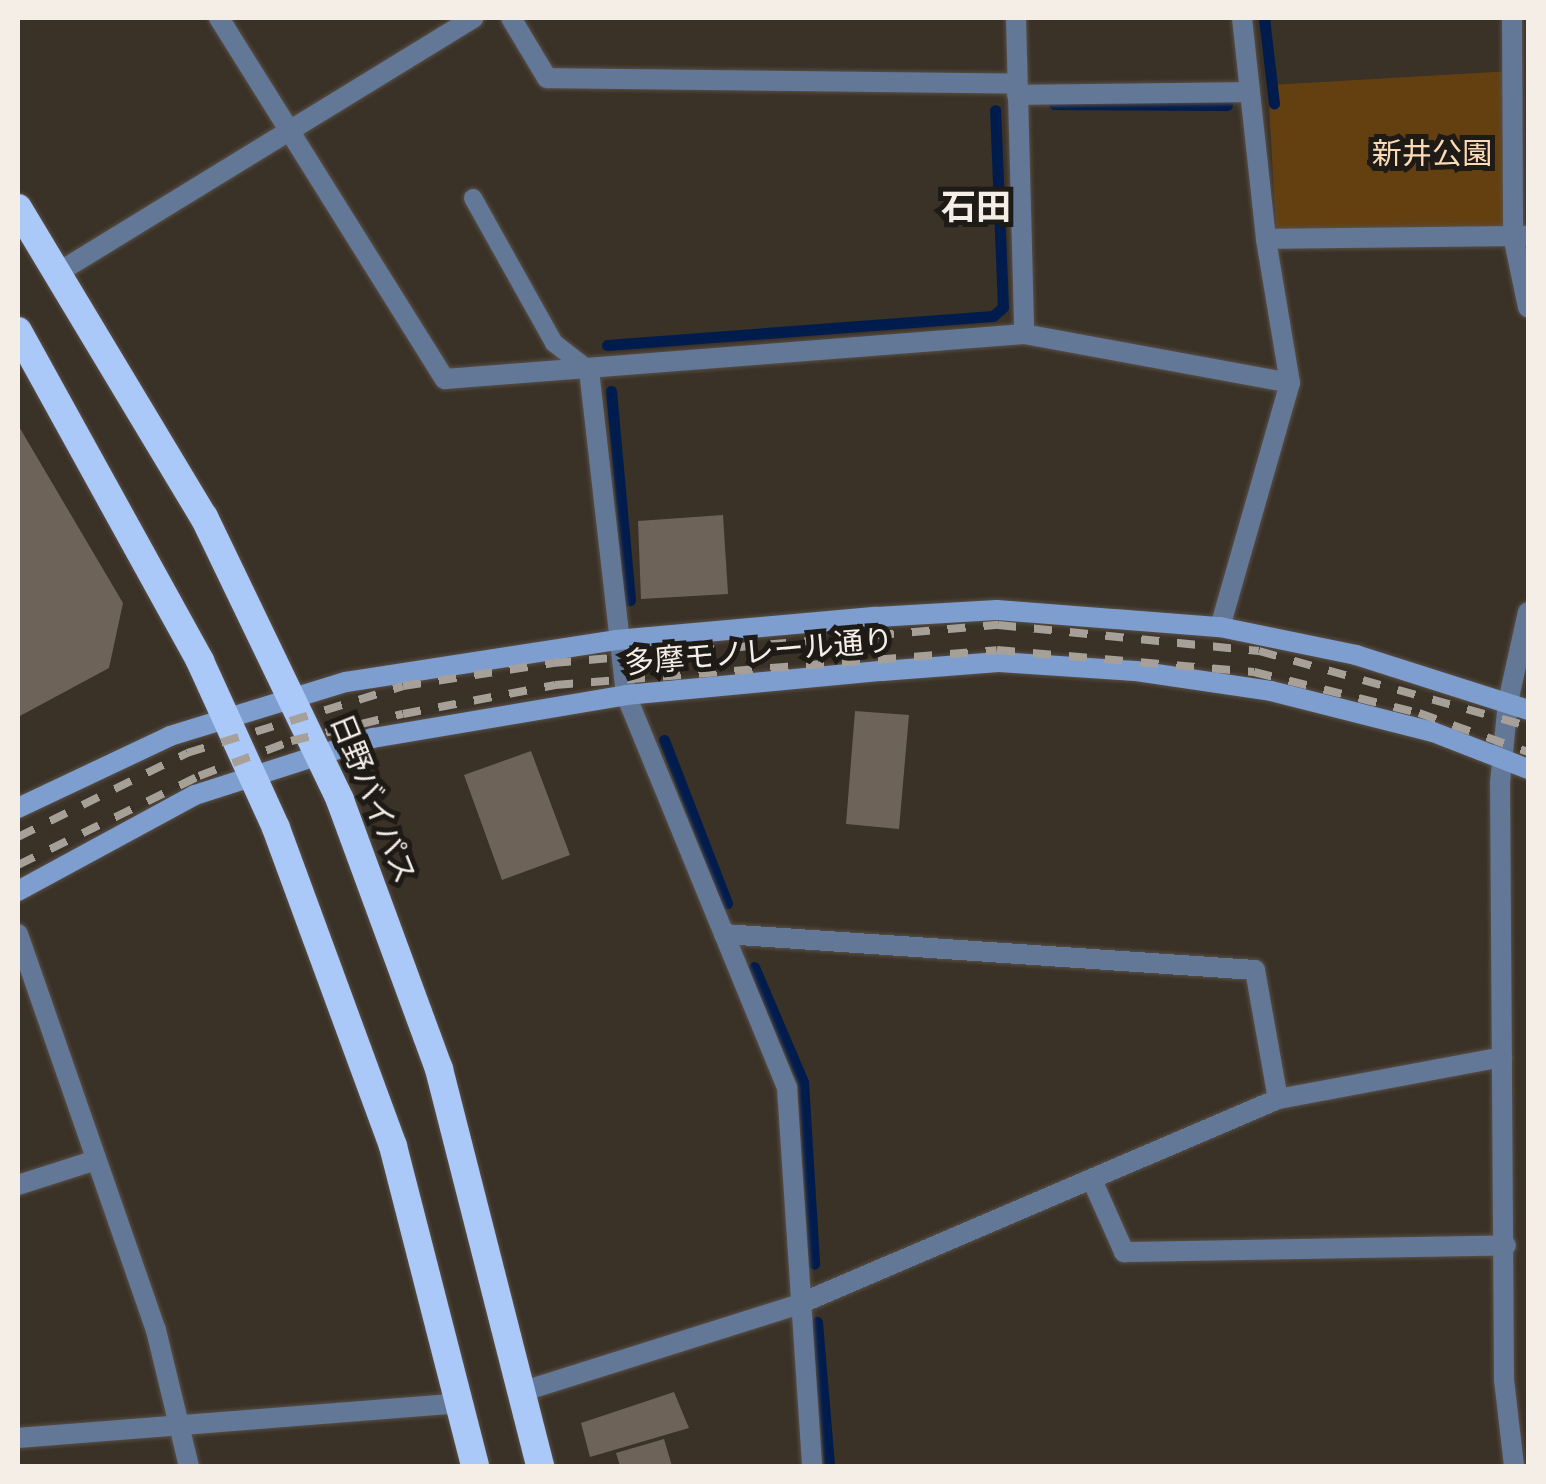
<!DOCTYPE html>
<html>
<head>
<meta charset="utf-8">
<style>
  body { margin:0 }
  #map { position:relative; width:1546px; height:1484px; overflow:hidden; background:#3a3127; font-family:"Varela Round","Noto Sans JP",sans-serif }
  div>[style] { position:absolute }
  .green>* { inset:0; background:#644010 }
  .stream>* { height:11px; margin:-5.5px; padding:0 5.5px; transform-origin:5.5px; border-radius:5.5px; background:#001c4d }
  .building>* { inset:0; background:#6e6358 }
  .roads { filter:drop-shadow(0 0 2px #584f46) drop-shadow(0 0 2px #584f46) }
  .service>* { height:18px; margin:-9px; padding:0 9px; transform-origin:9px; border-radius:9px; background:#637797 }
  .minor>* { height:20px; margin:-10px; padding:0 10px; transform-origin:10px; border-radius:10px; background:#637797 }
  .secondary>* { height:20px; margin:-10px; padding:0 10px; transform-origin:10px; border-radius:10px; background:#7e9ed0 }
  .trunk>* { height:28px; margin:-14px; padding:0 14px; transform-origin:14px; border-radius:14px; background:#aac8f8 }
  .rail>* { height:8px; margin-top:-4px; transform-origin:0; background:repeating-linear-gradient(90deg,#a7a098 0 18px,transparent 0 36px) }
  span { translate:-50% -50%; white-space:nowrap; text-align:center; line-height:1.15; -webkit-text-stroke:10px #1e1a15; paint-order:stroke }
  .park-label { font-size:30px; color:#fbdab5 }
  .street-label { font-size:30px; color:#f4eee7 }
  .quarter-label { font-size:35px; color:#f4eee7; font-weight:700 }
  .frame { position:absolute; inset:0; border:20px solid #f4eee7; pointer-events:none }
</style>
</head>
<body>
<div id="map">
  <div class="green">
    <div style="clip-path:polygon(1512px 71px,1513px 236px,1276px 229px,1268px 85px)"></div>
  </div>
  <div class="stream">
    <div style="left:1264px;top:18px;width:86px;rotate:83.3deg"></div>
    <div style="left:1054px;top:104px;width:173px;rotate:0.3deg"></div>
    <div style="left:607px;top:345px;width:387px;rotate:-4.3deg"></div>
    <div style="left:993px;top:316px;width:13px;rotate:-42deg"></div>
    <div style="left:1003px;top:307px;width:197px;rotate:-92.3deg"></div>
    <div style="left:611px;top:391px;width:210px;rotate:84.8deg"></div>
    <div style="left:664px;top:740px;width:175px;rotate:68.9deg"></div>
    <div style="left:754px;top:967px;width:125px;rotate:66.9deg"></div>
    <div style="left:803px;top:1082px;width:182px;rotate:86.5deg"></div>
    <div style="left:817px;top:1322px;width:144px;rotate:85.2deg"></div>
  </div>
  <div class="building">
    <div style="clip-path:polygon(18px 425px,123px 603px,109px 668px,18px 717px)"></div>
    <div style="clip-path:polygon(723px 515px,728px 594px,641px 599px,638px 521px)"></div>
    <div style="clip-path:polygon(855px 711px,909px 715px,899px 829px,846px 824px)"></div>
    <div style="clip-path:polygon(531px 751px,570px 855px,502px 880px,464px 775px)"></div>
    <div style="clip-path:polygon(674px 1392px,689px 1428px,590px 1457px,581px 1423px)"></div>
    <div style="clip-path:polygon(664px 1439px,672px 1466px,620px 1466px,616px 1453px)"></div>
  </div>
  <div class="roads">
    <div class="service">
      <div style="left:473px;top:198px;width:166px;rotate:60.8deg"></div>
      <div style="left:554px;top:343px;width:44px;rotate:37.6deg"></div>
    </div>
    <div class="minor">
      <div style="left:219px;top:18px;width:426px;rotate:58deg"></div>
      <div style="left:445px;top:379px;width:581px;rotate:-4.44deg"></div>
      <div style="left:1024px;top:334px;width:270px;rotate:10.4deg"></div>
      <div style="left:1290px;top:383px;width:146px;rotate:-99.5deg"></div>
      <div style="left:511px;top:18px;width:70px;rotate:59deg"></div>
      <div style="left:547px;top:78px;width:470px;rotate:0.7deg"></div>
      <div style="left:1016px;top:18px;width:316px;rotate:88.5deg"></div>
      <div style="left:1242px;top:18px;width:222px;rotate:83.8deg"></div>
      <div style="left:1266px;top:239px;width:262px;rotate:-0.7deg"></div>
      <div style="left:1512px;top:18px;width:218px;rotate:89.7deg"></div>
      <div style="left:1513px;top:236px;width:73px;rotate:78.1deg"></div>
      <div style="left:1017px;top:95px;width:232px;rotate:-0.7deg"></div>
      <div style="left:59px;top:272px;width:486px;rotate:-31.5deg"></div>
      <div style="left:589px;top:370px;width:327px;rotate:83.5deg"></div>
      <div style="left:626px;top:695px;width:425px;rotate:67.7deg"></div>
      <div style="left:787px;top:1088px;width:379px;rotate:86.2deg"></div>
      <div style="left:1220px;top:627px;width:254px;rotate:-74deg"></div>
      <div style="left:18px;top:934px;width:419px;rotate:70.8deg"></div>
      <div style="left:156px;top:1330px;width:140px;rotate:76.4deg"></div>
      <div style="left:724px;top:934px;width:532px;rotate:3.88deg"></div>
      <div style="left:1255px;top:970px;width:131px;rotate:79.9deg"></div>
      <div style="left:1092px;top:1180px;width:79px;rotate:66deg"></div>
      <div style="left:1124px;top:1252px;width:382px;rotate:-1deg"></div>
      <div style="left:18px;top:1185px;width:82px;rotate:-17.8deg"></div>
      <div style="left:524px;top:1391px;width:286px;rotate:-17.5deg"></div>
      <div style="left:797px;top:1305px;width:523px;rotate:-23.18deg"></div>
      <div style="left:1278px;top:1099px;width:228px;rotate:-10.6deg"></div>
      <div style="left:18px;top:1438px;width:444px;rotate:-4.5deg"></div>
      <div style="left:1514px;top:1466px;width:87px;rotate:-96.6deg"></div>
      <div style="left:1504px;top:1380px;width:597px;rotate:-90.38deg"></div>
      <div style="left:1500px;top:783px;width:81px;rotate:-84.4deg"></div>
      <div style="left:1508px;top:702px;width:92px;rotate:-77.5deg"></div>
    </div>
    <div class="secondary">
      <div style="left:18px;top:808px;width:168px;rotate:-25.3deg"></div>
      <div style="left:170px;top:736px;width:184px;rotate:-17.1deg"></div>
      <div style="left:346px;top:682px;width:273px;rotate:-8.8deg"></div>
      <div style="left:616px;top:640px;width:261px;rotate:-5.1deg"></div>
      <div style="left:876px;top:617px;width:121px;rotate:-3.3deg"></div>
      <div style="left:997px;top:610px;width:224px;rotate:4.4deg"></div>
      <div style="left:1220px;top:627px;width:139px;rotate:11.6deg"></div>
      <div style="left:1356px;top:655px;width:181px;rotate:17.7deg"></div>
      <div style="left:18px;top:891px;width:201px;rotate:-28.5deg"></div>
      <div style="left:195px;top:795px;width:187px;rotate:-17.8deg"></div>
      <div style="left:373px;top:738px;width:257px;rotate:-9.6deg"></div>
      <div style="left:626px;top:695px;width:257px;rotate:-5.4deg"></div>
      <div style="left:882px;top:671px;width:117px;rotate:-4.4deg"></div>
      <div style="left:999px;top:662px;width:137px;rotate:3.8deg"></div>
      <div style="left:1136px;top:671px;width:136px;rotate:8.4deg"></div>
      <div style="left:1271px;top:691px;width:167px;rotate:14.2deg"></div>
      <div style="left:1433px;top:732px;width:102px;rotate:21.3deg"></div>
    </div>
    <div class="trunk">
      <div style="left:18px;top:208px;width:361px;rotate:59deg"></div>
      <div style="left:204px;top:517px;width:314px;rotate:64.3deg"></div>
      <div style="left:340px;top:800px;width:287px;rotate:69.8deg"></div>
      <div style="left:439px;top:1069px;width:410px;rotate:75.7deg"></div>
      <div style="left:18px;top:331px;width:377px;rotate:61.1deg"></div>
      <div style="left:200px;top:661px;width:183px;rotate:65.5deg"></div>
      <div style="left:276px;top:828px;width:339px;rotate:69.8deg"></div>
      <div style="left:393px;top:1146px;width:330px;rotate:75.6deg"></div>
    </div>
  </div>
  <div class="rail">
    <div style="left:18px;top:837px;width:189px;rotate:-26.4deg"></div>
    <div style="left:187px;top:753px;width:226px;rotate:-17.2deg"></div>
    <div style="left:403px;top:686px;width:152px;rotate:-8.7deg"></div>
    <div style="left:553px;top:663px;width:447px;rotate:-4.9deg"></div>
    <div style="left:998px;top:625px;width:262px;rotate:5.7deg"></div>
    <div style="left:1259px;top:651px;width:279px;rotate:15.6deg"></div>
    <div style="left:18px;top:865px;width:202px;rotate:-26.2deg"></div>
    <div style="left:199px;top:776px;width:98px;rotate:-20.8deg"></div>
    <div style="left:291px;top:741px;width:115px;rotate:-13.6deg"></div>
    <div style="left:403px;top:714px;width:155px;rotate:-10.8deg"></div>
    <div style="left:555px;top:685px;width:443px;rotate:-4.5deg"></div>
    <div style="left:997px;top:650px;width:258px;rotate:4.9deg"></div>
    <div style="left:1254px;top:672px;width:170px;rotate:14deg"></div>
    <div style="left:1419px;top:713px;width:116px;rotate:19.7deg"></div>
  </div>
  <div class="park-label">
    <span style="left:1432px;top:155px">新井公園</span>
  </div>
  <div class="street-label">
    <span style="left:759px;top:653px;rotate:-5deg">多摩モノレール通り</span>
    <span style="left:372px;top:799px;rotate:68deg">日野バイパス</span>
  </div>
  <div class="quarter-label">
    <span style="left:976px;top:208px">石田</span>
  </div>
  <div class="frame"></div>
</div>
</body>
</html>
